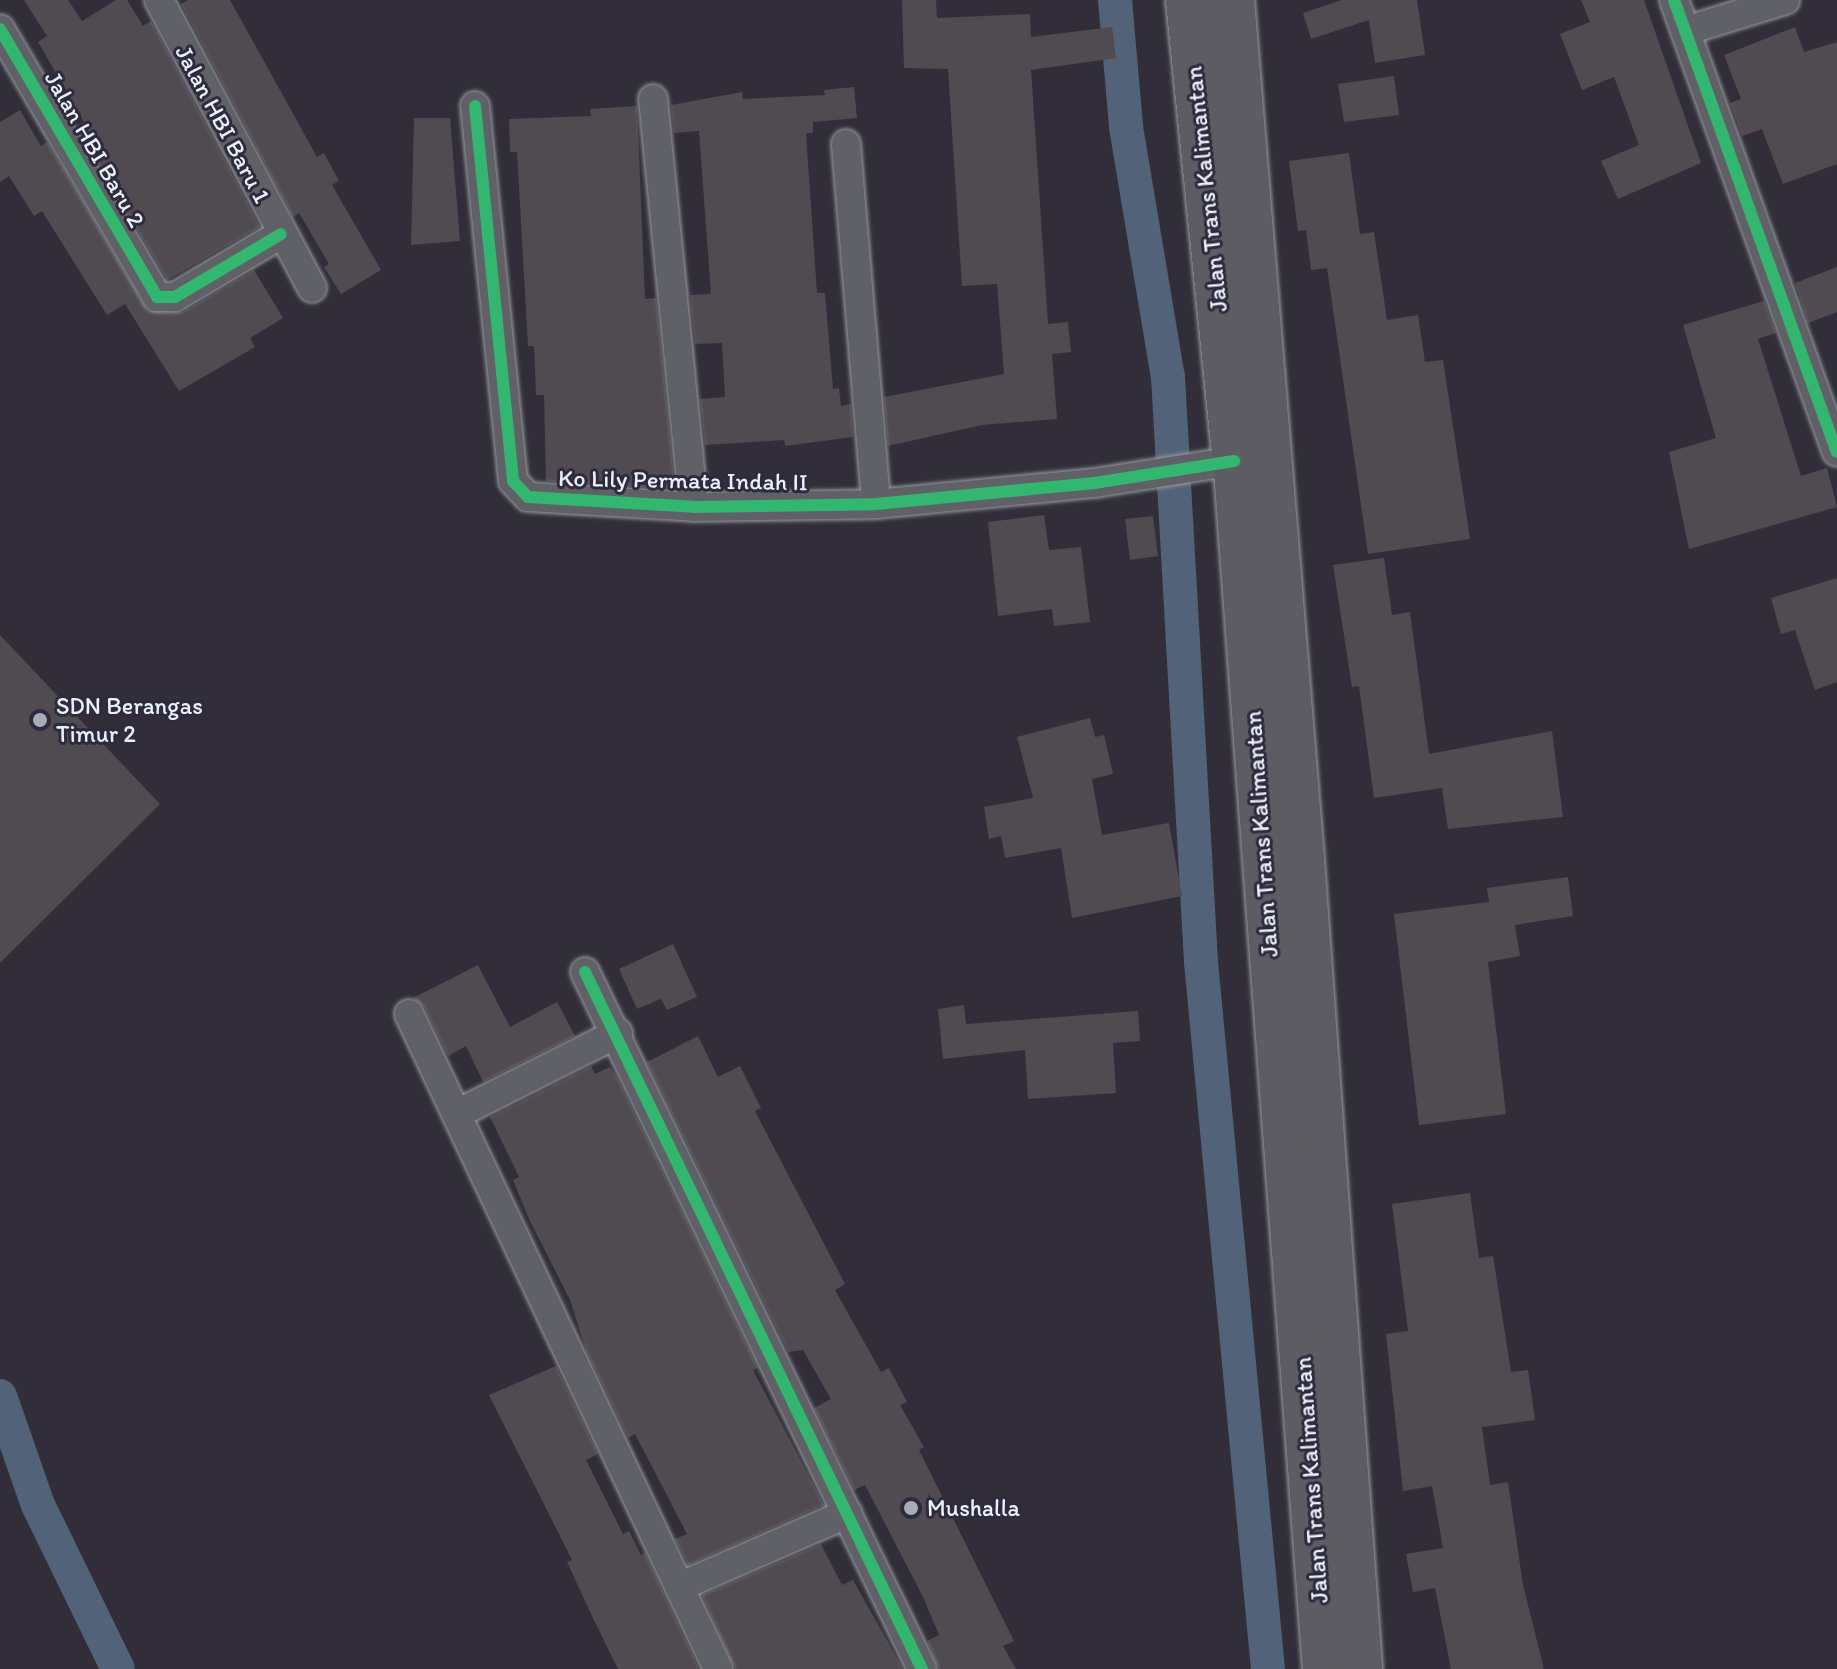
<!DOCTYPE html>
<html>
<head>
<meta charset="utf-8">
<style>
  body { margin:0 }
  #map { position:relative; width:1837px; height:1669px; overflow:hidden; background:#312e39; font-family:Itim,sans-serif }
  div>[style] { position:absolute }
  .canal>* { height:34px; margin:-17px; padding:0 17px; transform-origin:17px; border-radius:17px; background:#516279 }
  .building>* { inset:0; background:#504b50 }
  .roads { filter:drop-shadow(0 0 2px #98999f) drop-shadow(0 0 2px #98999f) }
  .minor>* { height:28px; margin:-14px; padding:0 14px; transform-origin:14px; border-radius:14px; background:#606067 }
  .trunk>* { height:44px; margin:-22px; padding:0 22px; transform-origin:22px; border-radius:22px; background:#5d5c62 }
  .cycleway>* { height:12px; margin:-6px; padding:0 6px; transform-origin:6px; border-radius:6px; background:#33b770 }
  .dots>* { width:22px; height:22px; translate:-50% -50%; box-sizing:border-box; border:4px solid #2f2a3d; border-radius:50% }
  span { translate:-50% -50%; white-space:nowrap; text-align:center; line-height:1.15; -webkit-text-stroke:6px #2f2a3d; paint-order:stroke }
  .street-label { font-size:24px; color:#e8f1f8 }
  .poi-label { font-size:24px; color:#e8f1f8 }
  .left { translate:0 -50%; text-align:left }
</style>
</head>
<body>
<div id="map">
  <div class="canal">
    <div style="left:1115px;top:0;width:127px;rotate:85deg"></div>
    <div style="left:1126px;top:127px;width:254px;rotate:80.5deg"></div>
    <div style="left:1168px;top:377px;width:586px;rotate:86.77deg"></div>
    <div style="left:1201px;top:962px;width:710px;rotate:84.59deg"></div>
    <div style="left:0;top:1396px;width:115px;rotate:70.8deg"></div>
    <div style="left:38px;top:1505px;width:182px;rotate:64deg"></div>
  </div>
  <div class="building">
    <div style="clip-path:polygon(24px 0,68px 0,82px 21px,116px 0,127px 0,143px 26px,151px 21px,260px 227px,167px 280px,76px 126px,84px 122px,38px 42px,47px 36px)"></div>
    <div style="clip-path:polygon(188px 0,230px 0,317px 157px,324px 153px,339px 181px,332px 185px,381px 270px,341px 294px,324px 267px,329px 264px,299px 213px,293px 217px,181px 4px)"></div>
    <div style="clip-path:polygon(902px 0,936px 0,937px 18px,1030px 14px,1031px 37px,1112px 27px,1116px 58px,1031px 70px,1048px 324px,1068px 322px,1071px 352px,1052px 354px,1057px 419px,982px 425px,888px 446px,884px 397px,1004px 374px,997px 284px,962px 286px,948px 69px,904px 68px)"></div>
    <div style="clip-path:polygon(1342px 0,1417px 0,1425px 55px,1375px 63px,1369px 20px,1311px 39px,1303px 13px)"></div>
    <div style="clip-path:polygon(1581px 0,1644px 0,1701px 163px,1618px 199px,1601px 161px,1639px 145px,1614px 77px,1582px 90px,1560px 34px,1590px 22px)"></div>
    <div style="clip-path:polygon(1795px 27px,1804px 52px,1837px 42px,1837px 164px,1783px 184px,1762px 129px,1742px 136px,1730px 103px,1741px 99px,1724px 55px)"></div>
    <div style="clip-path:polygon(1394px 76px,1399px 115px,1344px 122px,1338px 84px)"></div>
    <div style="clip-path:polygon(854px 87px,857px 118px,813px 122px,813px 133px,806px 133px,817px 293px,825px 293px,833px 389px,839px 388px,841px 406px,851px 404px,853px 437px,785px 446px,784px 440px,705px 445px,700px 399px,725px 397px,722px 343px,695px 344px,690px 295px,711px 294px,699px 131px,674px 133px,671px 105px,742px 92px,743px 99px,825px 95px,824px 90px)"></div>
    <div style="clip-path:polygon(637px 106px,645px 299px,656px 298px,675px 489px,546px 481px,544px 395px,536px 395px,534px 346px,528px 346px,517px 152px,510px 152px,509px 119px,591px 116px,590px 109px)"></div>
    <div style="clip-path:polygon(20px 110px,41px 146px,47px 142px,148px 311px,183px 312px,254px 270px,283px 318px,250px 338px,255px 347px,179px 391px,125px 304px,107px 315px,42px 211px,34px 216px,9px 176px,0 182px,0 122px)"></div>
    <div style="clip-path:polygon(414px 118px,450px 118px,460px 241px,411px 245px)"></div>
    <div style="clip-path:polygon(1349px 153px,1360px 234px,1374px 232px,1387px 320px,1418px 315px,1425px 362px,1443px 360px,1470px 539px,1368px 554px,1327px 268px,1311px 270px,1306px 230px,1298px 231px,1289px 161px)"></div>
    <div style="clip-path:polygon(1837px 267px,1837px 312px,1808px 323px,1795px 283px)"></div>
    <div style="clip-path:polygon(1764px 301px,1776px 333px,1758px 339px,1801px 476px,1827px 468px,1837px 507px,1689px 549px,1669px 452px,1716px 438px,1683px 325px)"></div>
    <div style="clip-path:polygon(1044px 515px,1049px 550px,1081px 547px,1090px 622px,1054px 626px,1052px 609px,998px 616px,988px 522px)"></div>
    <div style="clip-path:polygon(1153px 516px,1158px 556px,1130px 560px,1125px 519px)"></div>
    <div style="clip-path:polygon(1384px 558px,1392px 615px,1410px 612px,1429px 754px,1552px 731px,1563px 817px,1448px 829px,1442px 788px,1374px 798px,1359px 686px,1352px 687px,1333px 565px)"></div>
    <div style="clip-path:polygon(1837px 578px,1837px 682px,1815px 690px,1795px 630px,1781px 634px,1771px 598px)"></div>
    <div style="clip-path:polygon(0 635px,160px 804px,0 963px)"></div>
    <div style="clip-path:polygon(1090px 718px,1095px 737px,1104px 735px,1113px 774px,1092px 779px,1102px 835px,1169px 823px,1182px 896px,1072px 918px,1061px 848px,1005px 858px,1001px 836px,989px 839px,984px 807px,1033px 798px,1017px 737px)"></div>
    <div style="clip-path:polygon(1568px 877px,1573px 916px,1515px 925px,1520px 956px,1488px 962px,1506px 1114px,1419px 1125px,1394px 914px,1489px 902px,1487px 888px)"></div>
    <div style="clip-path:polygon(673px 944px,697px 997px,667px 1010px,661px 999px,637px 1009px,619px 969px)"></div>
    <div style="clip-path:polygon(478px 965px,510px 1027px,557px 1002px,575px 1036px,483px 1082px,466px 1046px,448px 1056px,424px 1007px,413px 998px)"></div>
    <div style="clip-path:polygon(964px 1005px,966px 1024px,1138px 1011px,1140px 1041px,1113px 1043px,1116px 1093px,1028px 1099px,1025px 1050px,943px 1059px,938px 1009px)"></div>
    <div style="clip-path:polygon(698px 1036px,718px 1077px,740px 1066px,761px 1108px,755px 1111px,845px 1284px,835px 1290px,881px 1372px,889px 1368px,907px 1402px,900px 1405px,924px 1447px,919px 1450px,1014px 1641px,1003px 1646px,1016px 1669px,939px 1669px,927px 1641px,939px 1635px,923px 1597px,865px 1485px,854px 1490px,814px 1408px,831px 1399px,803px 1350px,788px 1352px,647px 1062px)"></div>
    <div style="clip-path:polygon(591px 1066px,595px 1074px,610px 1067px,617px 1077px,758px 1368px,753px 1370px,824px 1505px,688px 1565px,675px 1539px,687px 1534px,635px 1434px,628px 1438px,586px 1350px,570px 1300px,529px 1219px,513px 1180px,519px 1177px,490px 1117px)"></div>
    <div style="clip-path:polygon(1470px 1193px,1479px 1258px,1493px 1256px,1511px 1372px,1528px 1370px,1535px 1420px,1482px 1427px,1490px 1485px,1508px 1482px,1523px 1585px,1544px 1669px,1451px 1669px,1435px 1588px,1413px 1592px,1406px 1554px,1443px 1548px,1432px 1486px,1403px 1491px,1386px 1334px,1408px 1331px,1392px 1204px)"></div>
    <div style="clip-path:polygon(556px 1366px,598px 1454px,586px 1460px,623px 1534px,629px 1531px,641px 1555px,645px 1553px,699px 1669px,618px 1669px,592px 1616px,567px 1562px,572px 1560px,489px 1395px)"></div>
    <div style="clip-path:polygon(821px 1544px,842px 1585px,853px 1580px,903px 1669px,735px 1669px,702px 1595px)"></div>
  </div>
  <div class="roads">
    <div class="minor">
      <div style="left:159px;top:0;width:326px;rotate:62deg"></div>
      <div style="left:1674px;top:0;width:480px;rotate:70.2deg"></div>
      <div style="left:0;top:29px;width:311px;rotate:59.6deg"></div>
      <div style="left:157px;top:297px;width:18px"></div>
      <div style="left:175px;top:297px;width:123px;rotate:-30.7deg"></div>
      <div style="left:1685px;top:31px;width:105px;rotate:-17.2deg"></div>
      <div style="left:653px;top:99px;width:410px;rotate:84.3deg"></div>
      <div style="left:475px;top:106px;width:377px;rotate:84.2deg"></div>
      <div style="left:513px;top:481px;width:22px;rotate:47deg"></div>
      <div style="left:528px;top:497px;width:166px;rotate:3.4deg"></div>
      <div style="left:694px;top:507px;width:182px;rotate:-0.9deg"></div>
      <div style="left:876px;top:504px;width:220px;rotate:-5.5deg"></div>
      <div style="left:1095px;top:483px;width:141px;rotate:-9deg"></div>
      <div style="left:846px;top:144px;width:361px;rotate:85.2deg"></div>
      <div style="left:585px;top:972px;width:774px;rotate:64.2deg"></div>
      <div style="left:409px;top:1014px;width:724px;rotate:64.74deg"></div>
      <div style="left:459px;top:1113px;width:178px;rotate:-26.7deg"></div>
      <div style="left:679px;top:1587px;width:184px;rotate:-23.6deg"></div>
    </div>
    <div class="trunk">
      <div style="left:1188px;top:0;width:485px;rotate:84.2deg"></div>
      <div style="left:1237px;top:483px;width:1189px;rotate:85.76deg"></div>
      <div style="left:1232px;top:0;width:862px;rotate:85.34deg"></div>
      <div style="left:1302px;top:859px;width:812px;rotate:85.9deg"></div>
    </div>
  </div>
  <div class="cycleway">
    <div style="left:1674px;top:0;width:480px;rotate:70.2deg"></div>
    <div style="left:0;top:29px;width:311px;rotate:59.6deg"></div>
    <div style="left:157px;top:297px;width:18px"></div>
    <div style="left:175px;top:297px;width:123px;rotate:-30.7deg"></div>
    <div style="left:475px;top:106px;width:377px;rotate:84.2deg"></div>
    <div style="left:513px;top:481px;width:22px;rotate:47deg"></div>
    <div style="left:528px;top:497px;width:166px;rotate:3.4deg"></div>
    <div style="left:694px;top:507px;width:182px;rotate:-0.9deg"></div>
    <div style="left:876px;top:504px;width:220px;rotate:-5.5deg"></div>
    <div style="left:1095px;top:483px;width:141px;rotate:-9deg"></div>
    <div style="left:585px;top:972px;width:774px;rotate:64.2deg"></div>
  </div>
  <div class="dots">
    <div style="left:40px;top:720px;background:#a8adb5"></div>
    <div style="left:911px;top:1508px;background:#a8adb5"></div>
  </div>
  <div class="street-label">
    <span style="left:223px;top:124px;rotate:62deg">Jalan HBI Baru 1</span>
    <span style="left:95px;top:149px;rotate:60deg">Jalan HBI Baru 2</span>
    <span style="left:1206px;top:189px;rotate:-96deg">Jalan Trans Kalimantan</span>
    <span style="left:683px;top:480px;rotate:1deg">Ko Lily Permata Indah II</span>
    <span style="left:1261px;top:834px;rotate:-94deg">Jalan Trans Kalimantan</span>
    <span style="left:1311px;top:1480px;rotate:-94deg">Jalan Trans Kalimantan</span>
  </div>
  <div class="poi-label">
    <span class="left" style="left:56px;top:720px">SDN Berangas<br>Timur 2</span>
    <span class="left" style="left:927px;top:1508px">Mushalla</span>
  </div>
</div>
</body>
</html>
